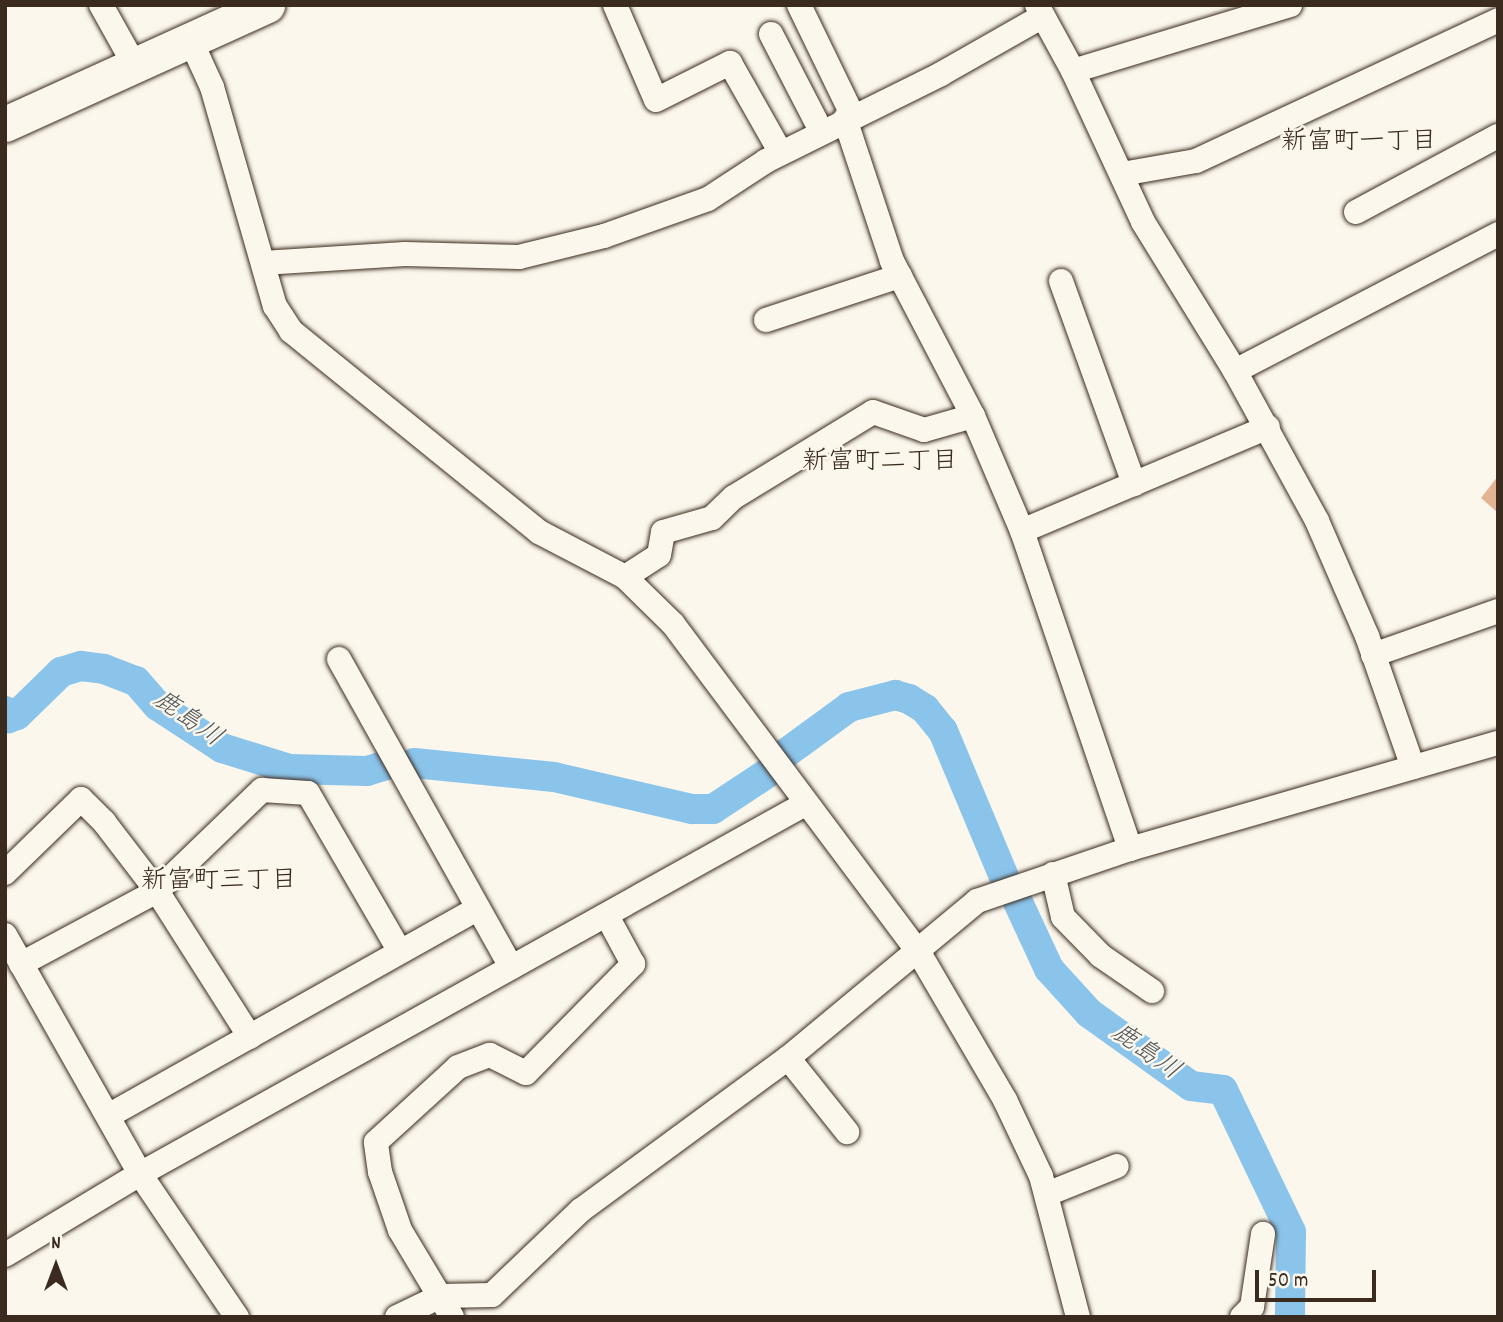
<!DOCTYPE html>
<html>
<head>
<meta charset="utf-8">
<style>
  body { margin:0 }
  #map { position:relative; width:1503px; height:1322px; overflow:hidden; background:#fbf7ec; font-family:Dekko,"Klee One",sans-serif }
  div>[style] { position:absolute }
  .river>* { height:30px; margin:-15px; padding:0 15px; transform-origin:15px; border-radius:15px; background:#8bc4ea }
  .building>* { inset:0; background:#e3b494 }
  .roads { filter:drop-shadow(0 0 2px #3b2a1e) drop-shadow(0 0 2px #3b2a1e) }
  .minor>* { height:24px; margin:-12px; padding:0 12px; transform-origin:12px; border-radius:12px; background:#fbf7ec }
  .highway>* { height:35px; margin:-17.5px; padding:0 17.5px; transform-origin:17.5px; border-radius:17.5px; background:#fbf7ec }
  span { translate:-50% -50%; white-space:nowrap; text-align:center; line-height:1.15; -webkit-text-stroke:5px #fbf7ec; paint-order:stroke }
  .neighbourhood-label { font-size:26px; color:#3b2a1e }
  .water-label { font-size:26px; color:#53585b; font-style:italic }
  .frame { position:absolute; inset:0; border:7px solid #3b2a1e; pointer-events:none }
  .north { position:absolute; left:21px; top:1231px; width:70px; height:70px; -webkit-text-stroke:5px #fbf7ec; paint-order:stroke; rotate:0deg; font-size:19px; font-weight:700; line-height:28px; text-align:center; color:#3b2a1e }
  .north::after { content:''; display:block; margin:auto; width:24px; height:32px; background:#3b2a1e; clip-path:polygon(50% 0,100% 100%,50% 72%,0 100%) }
  .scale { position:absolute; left:1255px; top:1270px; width:121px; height:32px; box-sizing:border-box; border:4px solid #3b2a1e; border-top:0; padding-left:9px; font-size:21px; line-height:24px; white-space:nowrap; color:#3b2a1e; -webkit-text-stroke:5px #fbf7ec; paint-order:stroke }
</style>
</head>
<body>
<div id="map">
  <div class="river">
    <div style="left:5px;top:711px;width:8px;rotate:67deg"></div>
    <div style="left:8px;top:718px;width:9px;rotate:-18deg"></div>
    <div style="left:17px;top:715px;width:62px;rotate:-44.3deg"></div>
    <div style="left:61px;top:672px;width:21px;rotate:-17deg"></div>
    <div style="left:81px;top:666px;width:23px;rotate:7deg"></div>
    <div style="left:104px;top:669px;width:34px;rotate:21deg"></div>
    <div style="left:136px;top:681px;width:33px;rotate:49deg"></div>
    <div style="left:158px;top:706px;width:77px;rotate:33.3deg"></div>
    <div style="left:222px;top:748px;width:70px;rotate:17.4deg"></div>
    <div style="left:289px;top:769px;width:78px;rotate:1.5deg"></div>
    <div style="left:367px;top:771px;width:28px;rotate:-17deg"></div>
    <div style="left:786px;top:753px;width:78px;rotate:-36.1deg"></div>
    <div style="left:849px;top:707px;width:48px;rotate:-14.6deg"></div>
    <div style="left:895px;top:695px;width:15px;rotate:16deg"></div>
    <div style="left:909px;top:699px;width:19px;rotate:32deg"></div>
    <div style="left:925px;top:709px;width:28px;rotate:51deg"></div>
    <div style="left:943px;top:731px;width:158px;rotate:67.3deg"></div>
    <div style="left:414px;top:763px;width:141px;rotate:5.7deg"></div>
    <div style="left:554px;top:777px;width:142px;rotate:13.1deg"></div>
    <div style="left:692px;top:809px;width:21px"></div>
    <div style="left:713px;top:809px;width:64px;rotate:-33.4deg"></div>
    <div style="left:1017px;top:900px;width:76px;rotate:65.1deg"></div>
    <div style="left:1049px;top:969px;width:59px;rotate:47.7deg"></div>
    <div style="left:1089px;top:1013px;width:125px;rotate:35.6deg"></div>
    <div style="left:1191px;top:1086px;width:32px;rotate:7deg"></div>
    <div style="left:1223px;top:1090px;width:157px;rotate:64.4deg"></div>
    <div style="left:1291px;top:1232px;width:85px;rotate:90.7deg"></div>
  </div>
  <div class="building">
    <div style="clip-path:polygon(1498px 476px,1498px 513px,1481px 498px)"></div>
  </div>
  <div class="roads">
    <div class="minor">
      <div style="left:101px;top:5px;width:68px;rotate:60.8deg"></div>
      <div style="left:615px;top:5px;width:103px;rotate:66.7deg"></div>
      <div style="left:656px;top:100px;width:83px;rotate:-26.6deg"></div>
      <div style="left:730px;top:63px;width:103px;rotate:60.5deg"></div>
      <div style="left:799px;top:5px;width:123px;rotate:64.1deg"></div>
      <div style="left:1037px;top:5px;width:75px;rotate:61.4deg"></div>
      <div style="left:1073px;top:71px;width:166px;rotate:65.1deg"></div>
      <div style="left:1143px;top:222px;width:175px;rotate:58.3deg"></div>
      <div style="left:1235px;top:371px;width:171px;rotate:61.3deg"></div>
      <div style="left:1317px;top:521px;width:125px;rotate:66.5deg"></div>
      <div style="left:1367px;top:636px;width:139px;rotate:70.7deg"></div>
      <div style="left:771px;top:34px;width:109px;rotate:62.7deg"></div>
      <div style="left:190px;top:39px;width:53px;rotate:65.4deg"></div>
      <div style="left:212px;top:87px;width:228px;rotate:74deg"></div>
      <div style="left:275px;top:306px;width:30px;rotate:57deg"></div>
      <div style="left:291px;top:331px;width:319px;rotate:39deg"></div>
      <div style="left:539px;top:532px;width:97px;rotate:27.6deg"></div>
      <div style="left:625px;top:577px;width:67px;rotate:44.4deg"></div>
      <div style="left:673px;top:624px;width:409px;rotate:53.2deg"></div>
      <div style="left:918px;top:951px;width:173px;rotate:59.7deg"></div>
      <div style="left:1005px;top:1100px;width:84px;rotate:64.7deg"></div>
      <div style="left:1041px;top:1176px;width:146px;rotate:75.3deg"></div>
      <div style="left:1073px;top:71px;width:227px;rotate:-16.9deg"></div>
      <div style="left:845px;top:119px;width:150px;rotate:71.7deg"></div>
      <div style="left:892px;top:261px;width:175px;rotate:62.4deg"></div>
      <div style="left:1122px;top:174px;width:75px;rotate:-10deg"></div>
      <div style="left:1196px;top:161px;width:333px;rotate:-25deg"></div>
      <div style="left:1356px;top:212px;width:161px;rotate:-28.2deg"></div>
      <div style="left:263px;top:263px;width:142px;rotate:-3.6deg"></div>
      <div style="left:405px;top:254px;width:114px;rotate:1.5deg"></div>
      <div style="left:519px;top:257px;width:88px;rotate:-13.9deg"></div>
      <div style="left:604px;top:236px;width:110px;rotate:-19.6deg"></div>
      <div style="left:708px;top:199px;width:69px;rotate:-33.2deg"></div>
      <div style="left:766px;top:161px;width:195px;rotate:-26.4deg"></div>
      <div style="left:941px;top:74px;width:117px;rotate:-29.6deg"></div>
      <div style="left:1061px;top:281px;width:216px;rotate:70.2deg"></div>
      <div style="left:766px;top:320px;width:141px;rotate:-18.2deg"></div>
      <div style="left:1235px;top:371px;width:297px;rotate:-27.5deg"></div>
      <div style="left:1022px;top:531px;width:267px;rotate:-22.9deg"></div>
      <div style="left:625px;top:577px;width:40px;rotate:-32.9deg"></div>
      <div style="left:659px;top:555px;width:23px;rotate:-80deg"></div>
      <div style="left:663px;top:532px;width:51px;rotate:-15.9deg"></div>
      <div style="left:712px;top:518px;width:30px;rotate:-44deg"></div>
      <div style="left:734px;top:497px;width:163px;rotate:-31.4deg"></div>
      <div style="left:873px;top:412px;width:54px;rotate:19.4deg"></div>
      <div style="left:924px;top:430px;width:51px;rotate:-15.9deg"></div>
      <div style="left:973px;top:416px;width:125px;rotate:66.9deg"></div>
      <div style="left:1022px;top:531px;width:336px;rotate:71.2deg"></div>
      <div style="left:1373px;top:655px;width:133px;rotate:-19.4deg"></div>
      <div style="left:339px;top:659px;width:353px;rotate:60.8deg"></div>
      <div style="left:5px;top:873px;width:106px;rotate:-44.2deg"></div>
      <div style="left:81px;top:799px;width:33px;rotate:45deg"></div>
      <div style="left:104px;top:822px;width:87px;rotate:52.5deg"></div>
      <div style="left:157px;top:891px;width:173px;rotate:57.5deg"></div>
      <div style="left:1053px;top:874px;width:44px;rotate:76.9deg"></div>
      <div style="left:1063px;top:917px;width:54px;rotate:45.7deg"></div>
      <div style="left:1101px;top:956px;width:62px;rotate:34.5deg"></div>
      <div style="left:5px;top:935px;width:274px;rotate:60.5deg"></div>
      <div style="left:140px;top:1174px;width:173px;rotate:55.9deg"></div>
      <div style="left:21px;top:964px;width:154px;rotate:-28.2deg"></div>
      <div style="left:157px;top:891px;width:146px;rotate:-43.9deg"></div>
      <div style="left:262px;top:790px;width:46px;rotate:3.7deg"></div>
      <div style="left:308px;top:793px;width:181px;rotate:59.9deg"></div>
      <div style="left:788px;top:1058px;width:95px;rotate:51.4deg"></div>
      <div style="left:108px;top:1116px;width:424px;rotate:-29.3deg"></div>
      <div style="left:1047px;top:1194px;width:75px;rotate:-21.8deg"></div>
      <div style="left:5px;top:1255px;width:157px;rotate:-31deg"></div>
      <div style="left:140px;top:1174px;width:761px;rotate:-29.09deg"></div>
      <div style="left:397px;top:1317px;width:49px;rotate:-25.5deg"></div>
      <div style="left:441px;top:1296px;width:51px;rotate:-1.1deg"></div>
      <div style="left:492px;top:1295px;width:123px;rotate:-43.7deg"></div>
      <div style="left:581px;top:1210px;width:257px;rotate:-36.3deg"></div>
      <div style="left:788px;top:1058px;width:246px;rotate:-39.7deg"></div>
      <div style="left:977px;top:901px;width:162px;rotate:-18.8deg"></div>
      <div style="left:1130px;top:849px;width:383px;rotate:-16.1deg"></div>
      <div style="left:452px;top:1317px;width:101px;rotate:-120.9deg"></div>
      <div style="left:400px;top:1230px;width:61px;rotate:-109deg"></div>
      <div style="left:380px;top:1172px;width:30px;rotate:-98deg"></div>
      <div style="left:376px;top:1142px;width:111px;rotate:-42.4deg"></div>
      <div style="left:458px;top:1067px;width:34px;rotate:-21deg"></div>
      <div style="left:490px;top:1055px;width:40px;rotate:26.6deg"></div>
      <div style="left:526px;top:1073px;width:153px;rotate:-45.5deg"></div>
      <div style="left:633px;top:964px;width:55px;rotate:-118.4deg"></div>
      <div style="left:1242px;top:1317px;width:14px;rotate:-45deg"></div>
      <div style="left:1252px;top:1307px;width:74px;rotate:-81.4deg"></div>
    </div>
    <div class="highway">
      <div style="left:5px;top:124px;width:288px;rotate:-24.4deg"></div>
    </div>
  </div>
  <div class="neighbourhood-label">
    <span style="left:1359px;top:143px">新富町一丁目</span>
    <span style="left:880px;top:463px">新富町二丁目</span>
    <span style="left:219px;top:882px">新富町三丁目</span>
  </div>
  <div class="water-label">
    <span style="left:187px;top:720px;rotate:35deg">鹿島川</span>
    <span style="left:1145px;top:1053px;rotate:35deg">鹿島川</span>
  </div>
  <div class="frame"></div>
  <div class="north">N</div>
  <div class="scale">50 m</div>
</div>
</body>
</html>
